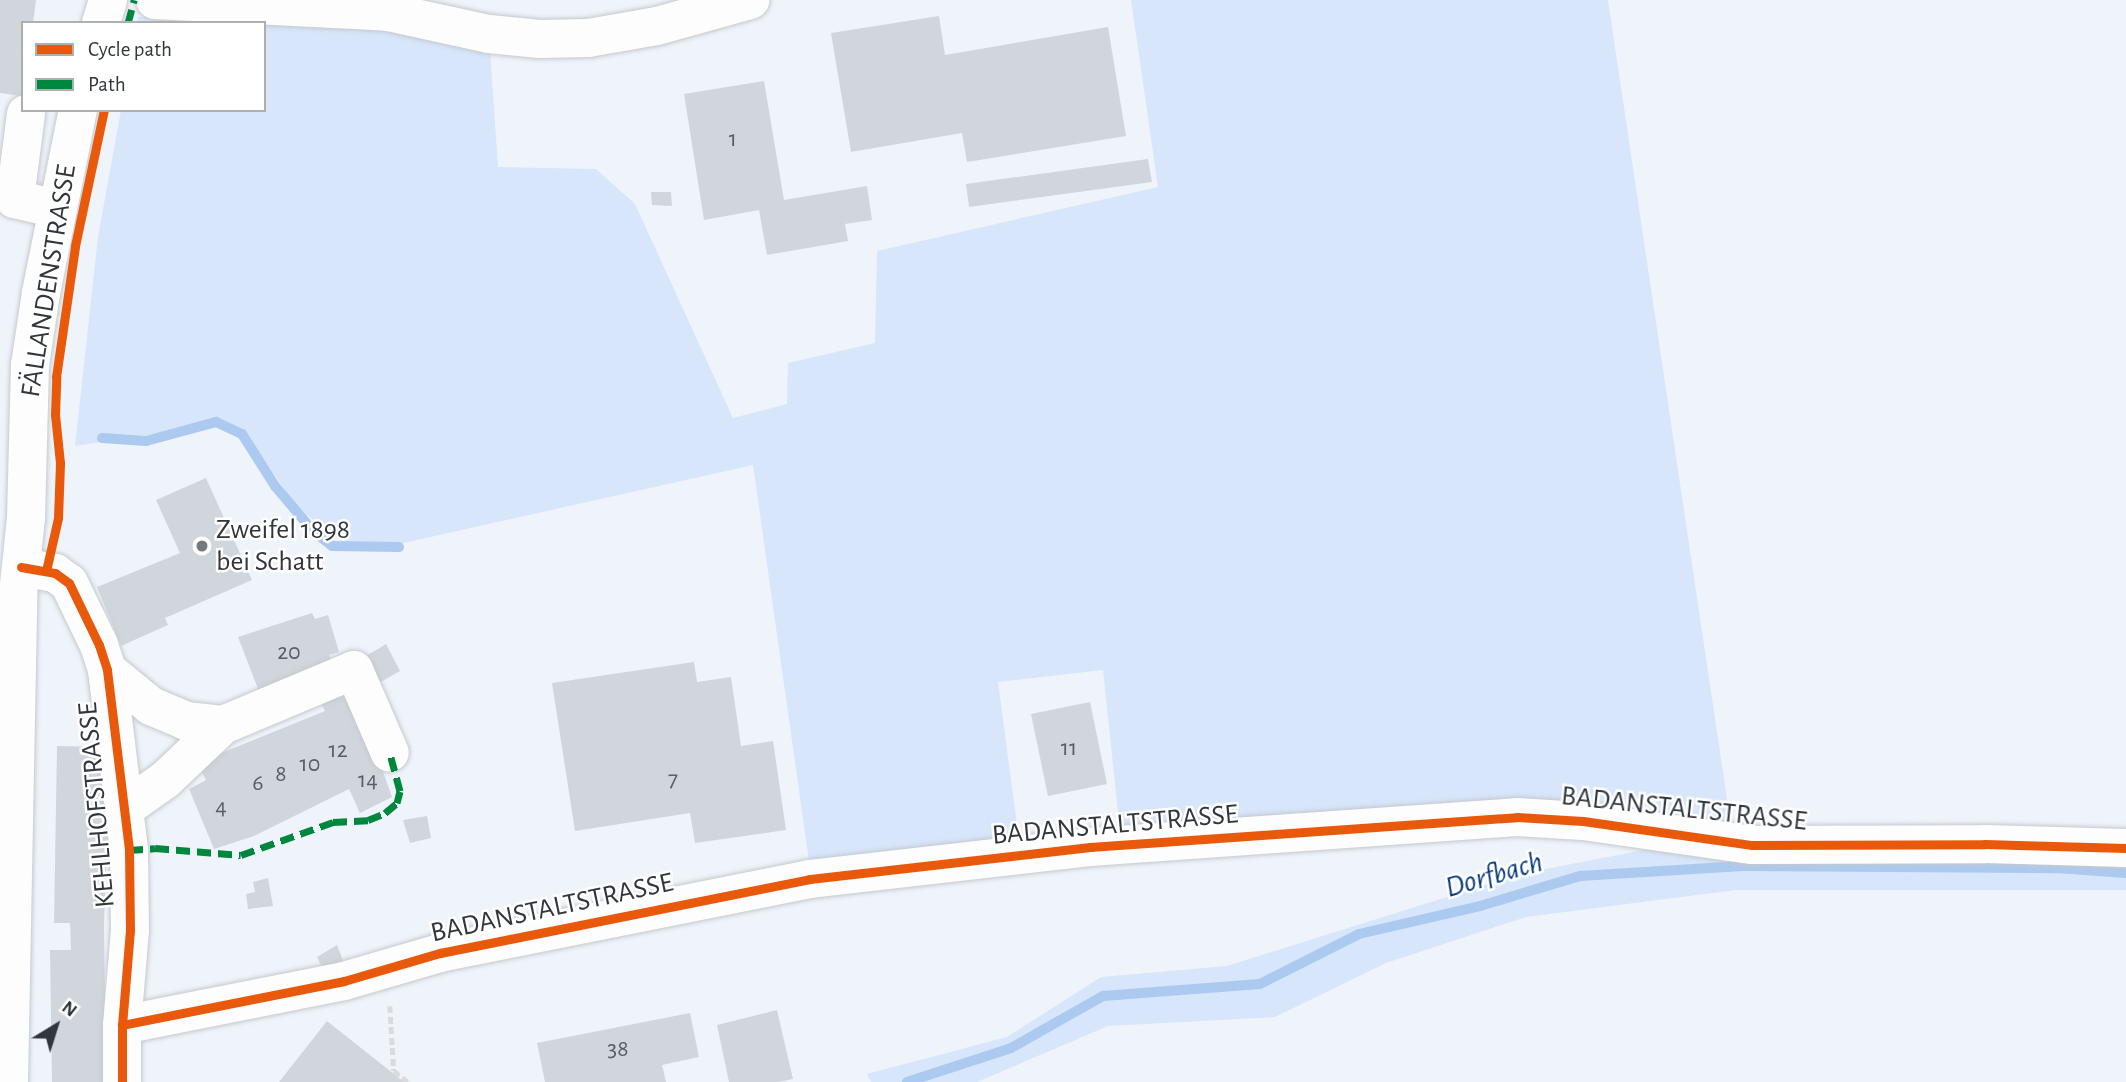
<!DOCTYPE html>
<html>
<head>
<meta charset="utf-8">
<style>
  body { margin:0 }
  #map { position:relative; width:2126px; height:1082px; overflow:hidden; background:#eff4fa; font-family:"Alegreya Sans",sans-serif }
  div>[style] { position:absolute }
  .green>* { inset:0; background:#d7e6fb }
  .stream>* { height:10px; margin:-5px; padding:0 5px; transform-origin:5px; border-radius:5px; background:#acc9f0 }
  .building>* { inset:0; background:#d1d6dc }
  .path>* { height:4.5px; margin-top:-2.25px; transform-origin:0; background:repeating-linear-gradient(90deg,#dadbde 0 7px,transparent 0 10.5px) }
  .roads { filter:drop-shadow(0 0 2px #c4c9cf) drop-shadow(0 0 2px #c4c9cf) }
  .minor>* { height:38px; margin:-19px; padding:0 19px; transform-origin:19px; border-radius:19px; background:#fdfdfe }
  .quiet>* { height:7px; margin-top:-3.5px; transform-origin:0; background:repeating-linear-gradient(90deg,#00873e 0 14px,transparent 0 21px) }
  .cycleway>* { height:9px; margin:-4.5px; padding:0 4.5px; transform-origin:4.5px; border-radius:4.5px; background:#e8590c }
  .dots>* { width:19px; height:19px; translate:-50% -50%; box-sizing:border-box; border:4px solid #fff; border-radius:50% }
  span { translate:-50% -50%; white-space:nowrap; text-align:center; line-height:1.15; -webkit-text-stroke:5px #fff; paint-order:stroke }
  .number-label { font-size:24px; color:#595e65 }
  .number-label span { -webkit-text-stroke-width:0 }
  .street-label { font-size:28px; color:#31363d }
  .poi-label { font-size:28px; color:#31363d }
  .left { translate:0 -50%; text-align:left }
  .water-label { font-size:30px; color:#063a79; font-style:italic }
  .legend { position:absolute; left:21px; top:21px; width:245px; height:91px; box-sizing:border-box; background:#fff; border:2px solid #adafb1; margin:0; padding:9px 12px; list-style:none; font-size:21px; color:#31363d }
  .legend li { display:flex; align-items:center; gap:14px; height:35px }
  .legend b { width:35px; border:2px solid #adafb1 }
  .north { position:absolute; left:21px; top:991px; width:70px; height:70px; -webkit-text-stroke:5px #fff; paint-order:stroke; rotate:38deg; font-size:19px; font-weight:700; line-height:28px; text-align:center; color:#31363d }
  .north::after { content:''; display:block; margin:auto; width:24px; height:32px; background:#31363d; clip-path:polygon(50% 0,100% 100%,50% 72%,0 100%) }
</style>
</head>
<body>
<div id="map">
  <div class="green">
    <div style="clip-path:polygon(1131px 0,1608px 0,1731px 826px,1120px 831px,1103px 670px,998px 682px,1019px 840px,810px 868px,753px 465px,386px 547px,341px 541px,298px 508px,256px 449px,228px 423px,75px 446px,98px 237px,121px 110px,264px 110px,264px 23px,137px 23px,138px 17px,388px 12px,489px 34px,498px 167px,596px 169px,635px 204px,733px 418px,787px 404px,788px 363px,875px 343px,877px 251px,1158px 187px)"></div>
    <div style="clip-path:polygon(1659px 847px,2126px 855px,2126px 890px,1736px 890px,1526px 917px,1386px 963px,1275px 1017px,1108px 1026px,977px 1082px,871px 1082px,867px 1074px,1007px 1037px,1101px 977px,1227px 966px,1520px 874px)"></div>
  </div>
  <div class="stream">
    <div style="left:102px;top:438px;width:44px;rotate:3.9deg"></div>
    <div style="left:146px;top:441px;width:73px;rotate:-15.2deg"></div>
    <div style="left:216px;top:422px;width:29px;rotate:25deg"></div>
    <div style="left:242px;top:434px;width:62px;rotate:57.6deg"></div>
    <div style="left:275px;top:486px;width:59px;rotate:49.8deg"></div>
    <div style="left:313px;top:531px;width:24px;rotate:38deg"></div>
    <div style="left:332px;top:546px;width:67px;rotate:0.9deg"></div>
    <div style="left:907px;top:1082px;width:109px;rotate:-18.1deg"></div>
    <div style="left:1011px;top:1048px;width:106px;rotate:-29.5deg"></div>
    <div style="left:1103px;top:996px;width:157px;rotate:-4.4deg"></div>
    <div style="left:1260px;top:984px;width:111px;rotate:-26.8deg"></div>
    <div style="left:1359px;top:934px;width:124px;rotate:-13deg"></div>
    <div style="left:1480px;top:906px;width:104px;rotate:-16.7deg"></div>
    <div style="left:1580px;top:876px;width:163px;rotate:-3.5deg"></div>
    <div style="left:1743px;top:866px;width:314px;rotate:0.4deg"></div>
    <div style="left:2057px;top:868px;width:69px;rotate:4.1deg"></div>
  </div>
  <div class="building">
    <div style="clip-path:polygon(0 0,36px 0,33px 23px,23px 23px,22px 96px,0 93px)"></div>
    <div style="clip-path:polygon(939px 16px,945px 55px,1108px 27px,1126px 136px,967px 162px,962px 133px,851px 152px,831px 33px)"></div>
    <div style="clip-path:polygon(764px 81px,784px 200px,867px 186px,872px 220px,845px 224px,848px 241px,767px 255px,759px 210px,704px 220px,684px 94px)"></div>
    <div style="clip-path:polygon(1148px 159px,1152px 182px,969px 207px,966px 184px)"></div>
    <div style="clip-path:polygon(651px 192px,671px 192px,672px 206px,652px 205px)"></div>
    <div style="clip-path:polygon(206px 478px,252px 580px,165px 618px,168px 625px,121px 646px,97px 587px,180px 553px,156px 500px)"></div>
    <div style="clip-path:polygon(312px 613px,315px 619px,328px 615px,339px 652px,329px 655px,334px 667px,260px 694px,238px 637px)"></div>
    <div style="clip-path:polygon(386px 644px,400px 671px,372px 687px,358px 661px)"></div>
    <div style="clip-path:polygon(694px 662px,697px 682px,731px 677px,741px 746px,773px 741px,786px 830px,695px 843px,690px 813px,575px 831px,552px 683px)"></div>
    <div style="clip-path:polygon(352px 683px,392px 797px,360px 813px,349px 789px,254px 836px,214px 849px,189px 789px,206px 780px,197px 763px,325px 711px,318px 697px)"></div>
    <div style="clip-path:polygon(1090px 702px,1107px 784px,1048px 796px,1031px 714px)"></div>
    <div style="clip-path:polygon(57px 746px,103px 747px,102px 787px,109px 787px,104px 924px,106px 1082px,52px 1082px,50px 950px,71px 950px,70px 923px,54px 923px)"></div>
    <div style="clip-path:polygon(427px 816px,431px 838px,410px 843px,403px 820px)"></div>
    <div style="clip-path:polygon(268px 878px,273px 906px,248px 909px,246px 894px,255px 892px,253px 882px)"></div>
    <div style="clip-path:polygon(337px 945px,344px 963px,324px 971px,317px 957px)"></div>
    <div style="clip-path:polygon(777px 1010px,793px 1079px,779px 1082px,729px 1082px,717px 1025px)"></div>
    <div style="clip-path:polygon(690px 1013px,699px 1057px,662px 1065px,666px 1082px,545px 1082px,537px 1043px)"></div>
    <div style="clip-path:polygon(327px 1021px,404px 1082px,279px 1082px)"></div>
  </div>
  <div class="path">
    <div style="left:390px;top:1006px;width:65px;rotate:86.5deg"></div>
    <div style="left:394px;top:1071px;width:18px;rotate:38deg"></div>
  </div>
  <div class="roads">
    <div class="minor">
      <div style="left:155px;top:0;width:233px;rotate:2.9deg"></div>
      <div style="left:388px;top:12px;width:103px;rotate:12.3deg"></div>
      <div style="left:489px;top:34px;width:51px;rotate:5.6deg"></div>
      <div style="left:540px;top:39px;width:48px;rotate:-1.2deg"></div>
      <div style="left:588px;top:38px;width:70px;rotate:-9.9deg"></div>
      <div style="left:657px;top:26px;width:97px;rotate:-15.6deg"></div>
      <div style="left:101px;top:23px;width:24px;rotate:-73deg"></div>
      <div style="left:26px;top:114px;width:86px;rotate:97.4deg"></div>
      <div style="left:15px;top:199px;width:43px;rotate:13.4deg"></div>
      <div style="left:21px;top:567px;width:35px;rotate:10deg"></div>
      <div style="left:55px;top:573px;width:17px;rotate:36deg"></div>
      <div style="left:69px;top:583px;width:69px;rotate:64.2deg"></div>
      <div style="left:99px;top:645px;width:26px;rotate:72deg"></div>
      <div style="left:107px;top:670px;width:181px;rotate:83deg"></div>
      <div style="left:129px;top:850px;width:80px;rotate:89.3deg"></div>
      <div style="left:130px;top:930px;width:95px;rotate:94.8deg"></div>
      <div style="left:122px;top:1025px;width:57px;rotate:90deg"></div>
      <div style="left:107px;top:670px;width:57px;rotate:39.3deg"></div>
      <div style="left:151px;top:706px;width:38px;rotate:23deg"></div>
      <div style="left:186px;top:721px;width:37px;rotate:6deg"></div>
      <div style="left:124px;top:809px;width:50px;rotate:-35.3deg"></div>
      <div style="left:165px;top:780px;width:80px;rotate:-43.5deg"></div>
      <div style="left:223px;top:725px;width:142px;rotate:-22.8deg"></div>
      <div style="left:354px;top:670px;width:90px;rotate:66.6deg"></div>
      <div style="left:122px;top:1025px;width:226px;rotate:-11.2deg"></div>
      <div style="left:344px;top:981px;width:100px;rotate:-16.3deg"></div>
      <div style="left:440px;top:953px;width:377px;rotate:-11.3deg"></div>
      <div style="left:810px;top:879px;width:282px;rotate:-6.5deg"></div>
      <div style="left:1090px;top:847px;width:428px;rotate:-4deg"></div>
      <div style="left:1517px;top:817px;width:66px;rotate:3.5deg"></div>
      <div style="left:1583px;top:821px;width:171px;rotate:8.1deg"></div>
      <div style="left:1752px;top:845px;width:233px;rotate:-0.2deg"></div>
      <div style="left:1985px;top:844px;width:141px;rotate:1.6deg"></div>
      <div style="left:9px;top:1082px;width:488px;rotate:-88.9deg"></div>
      <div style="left:18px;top:594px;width:76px;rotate:-84deg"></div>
      <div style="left:26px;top:518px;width:153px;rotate:-88.5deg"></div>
      <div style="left:30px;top:365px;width:73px;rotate:-81.3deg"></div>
      <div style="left:41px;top:293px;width:187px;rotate:-78.6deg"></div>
    </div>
  </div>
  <div class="quiet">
    <div style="left:128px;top:23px;width:24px;rotate:-75deg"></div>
    <div style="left:129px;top:850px;width:26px;rotate:-4deg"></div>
    <div style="left:155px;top:848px;width:86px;rotate:4.7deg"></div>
    <div style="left:241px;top:855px;width:98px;rotate:-19.7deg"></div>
    <div style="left:333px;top:822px;width:35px;rotate:-3deg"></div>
    <div style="left:368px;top:820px;width:18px;rotate:-22deg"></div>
    <div style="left:385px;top:813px;width:16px;rotate:-40deg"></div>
    <div style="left:397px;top:803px;width:12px;rotate:-76deg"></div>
    <div style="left:400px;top:791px;width:39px;rotate:-105deg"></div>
  </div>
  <div class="cycleway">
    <div style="left:21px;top:567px;width:35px;rotate:10deg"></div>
    <div style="left:55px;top:573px;width:17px;rotate:36deg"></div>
    <div style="left:69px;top:583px;width:69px;rotate:64.2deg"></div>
    <div style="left:99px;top:645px;width:26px;rotate:72deg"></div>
    <div style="left:107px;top:670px;width:181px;rotate:83deg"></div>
    <div style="left:129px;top:850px;width:80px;rotate:89.3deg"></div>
    <div style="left:130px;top:930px;width:95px;rotate:94.8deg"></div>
    <div style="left:122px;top:1025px;width:57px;rotate:90deg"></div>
    <div style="left:46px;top:571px;width:54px;rotate:-77.2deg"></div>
    <div style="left:58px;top:518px;width:55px;rotate:-87.9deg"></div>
    <div style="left:60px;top:463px;width:48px;rotate:-95.9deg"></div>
    <div style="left:55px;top:415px;width:38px;rotate:-88deg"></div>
    <div style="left:56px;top:377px;width:132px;rotate:-81.7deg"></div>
    <div style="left:75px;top:246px;width:139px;rotate:-78deg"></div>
    <div style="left:122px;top:1025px;width:226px;rotate:-11.2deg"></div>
    <div style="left:344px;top:981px;width:100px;rotate:-16.3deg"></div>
    <div style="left:440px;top:953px;width:377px;rotate:-11.3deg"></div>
    <div style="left:810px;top:879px;width:282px;rotate:-6.5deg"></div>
    <div style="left:1090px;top:847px;width:428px;rotate:-4deg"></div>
    <div style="left:1517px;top:817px;width:66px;rotate:3.5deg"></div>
    <div style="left:1583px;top:821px;width:171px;rotate:8.1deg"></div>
    <div style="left:1752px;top:845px;width:233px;rotate:-0.2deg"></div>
    <div style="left:1985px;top:844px;width:141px;rotate:1.6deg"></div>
  </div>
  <div class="dots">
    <div style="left:202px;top:546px;background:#74787f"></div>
  </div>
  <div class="number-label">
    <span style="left:733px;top:140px">1</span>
    <span style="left:289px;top:653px">20</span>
    <span style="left:1069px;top:749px">11</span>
    <span style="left:338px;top:751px">12</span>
    <span style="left:310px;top:765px">10</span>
    <span style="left:281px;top:775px">8</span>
    <span style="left:673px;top:780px">7</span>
    <span style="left:368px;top:781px">14</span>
    <span style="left:258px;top:784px">6</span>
    <span style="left:221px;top:808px">4</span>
    <span style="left:618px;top:1050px">38</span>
  </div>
  <div class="street-label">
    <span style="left:49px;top:281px;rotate:-81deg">FÄLLANDENSTRASSE</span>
    <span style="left:97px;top:805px;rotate:-95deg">KEHLHOFSTRASSE</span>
    <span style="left:1684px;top:809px;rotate:6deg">BADANSTALTSTRASSE</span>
    <span style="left:1115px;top:825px;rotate:-5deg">BADANSTALTSTRASSE</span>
    <span style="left:552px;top:908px;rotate:-12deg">BADANSTALTSTRASSE</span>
  </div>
  <div class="poi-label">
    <span class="left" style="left:216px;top:546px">Zweifel 1898<br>bei Schatt</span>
  </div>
  <div class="water-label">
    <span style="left:1494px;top:875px;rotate:-16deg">Dorfbach</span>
  </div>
  <ul class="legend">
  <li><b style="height:9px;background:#e8590c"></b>Cycle path</li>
  <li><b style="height:9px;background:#00873e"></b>Path</li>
  </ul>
  <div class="north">N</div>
</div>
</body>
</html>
